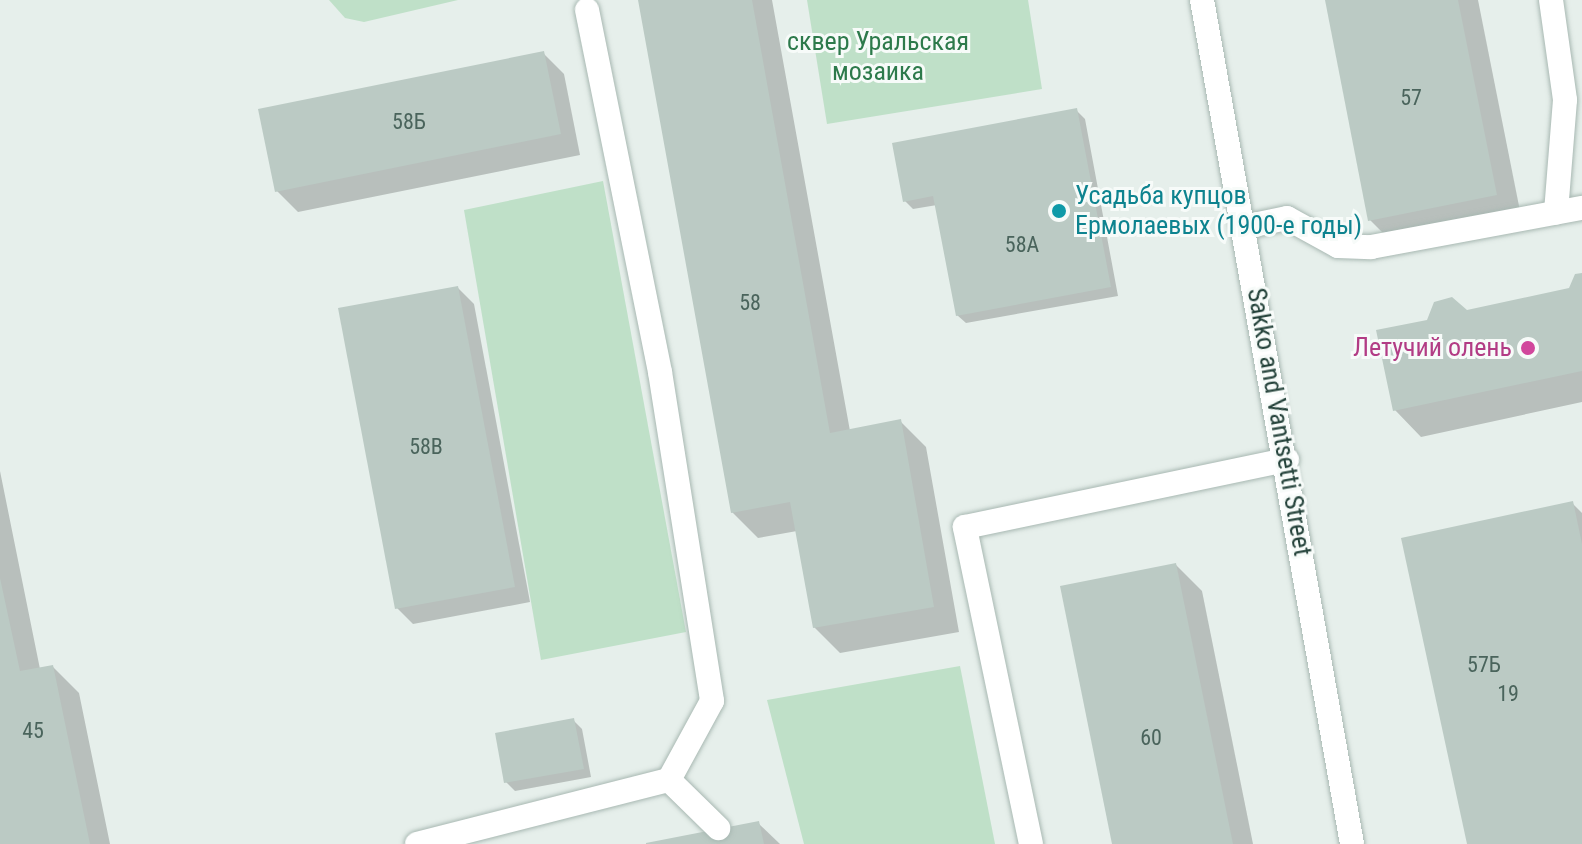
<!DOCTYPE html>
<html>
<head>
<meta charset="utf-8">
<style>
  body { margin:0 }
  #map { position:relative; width:1582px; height:844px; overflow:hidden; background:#e6efeb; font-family:"Roboto Condensed",sans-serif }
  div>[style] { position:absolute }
  .green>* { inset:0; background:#bfe0c8 }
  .shadow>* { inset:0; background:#0003 }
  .building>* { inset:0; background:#bbcac4 }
  .roads { filter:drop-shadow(0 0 2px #a8b8b2) drop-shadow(0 0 2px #a8b8b2) }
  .service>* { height:24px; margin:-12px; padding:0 12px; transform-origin:12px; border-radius:12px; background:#fff }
  .tertiary>* { height:24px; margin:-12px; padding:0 12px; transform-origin:12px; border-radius:12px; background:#fff }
  .dots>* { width:22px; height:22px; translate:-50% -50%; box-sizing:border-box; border:4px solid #f7fbf9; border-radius:50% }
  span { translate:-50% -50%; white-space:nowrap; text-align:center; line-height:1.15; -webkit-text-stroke:6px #f7fbf9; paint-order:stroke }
  .number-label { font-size:22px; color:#4a645c }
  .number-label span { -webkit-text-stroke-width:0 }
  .park-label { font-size:26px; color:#2d7a4b }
  .culture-label { font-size:26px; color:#0d838f }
  .left { translate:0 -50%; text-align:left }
  .hotel-label { font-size:26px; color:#b23c85 }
  .right { translate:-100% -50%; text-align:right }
  .street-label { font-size:26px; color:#24423a }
</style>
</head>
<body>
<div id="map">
  <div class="green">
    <div style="clip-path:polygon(329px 0,458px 0,364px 22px,345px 18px)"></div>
    <div style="clip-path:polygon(807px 0,1028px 0,1042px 89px,827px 124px)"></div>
    <div style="clip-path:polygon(603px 181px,686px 632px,541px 660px,464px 210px)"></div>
    <div style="clip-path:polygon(960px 666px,995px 844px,804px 844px,767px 700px)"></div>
  </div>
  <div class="shadow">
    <div style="clip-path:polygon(640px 0,772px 0,850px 431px,900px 421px,926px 447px,959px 632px,840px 653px,814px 627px,797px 531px,758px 538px,732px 512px)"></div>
    <div style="clip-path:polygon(1327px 0,1478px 0,1522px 221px,1396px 246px,1370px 220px)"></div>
    <div style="clip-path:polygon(543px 53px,564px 74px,580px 155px,298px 212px,277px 191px)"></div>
    <div style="clip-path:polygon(1076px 110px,1085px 119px,1118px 296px,966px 323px,957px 315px,937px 205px,913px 209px,905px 201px)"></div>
    <div style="clip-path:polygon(1582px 275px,1582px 402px,1421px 437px,1395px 410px,1466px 312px,1571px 290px)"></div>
    <div style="clip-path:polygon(458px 288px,474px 304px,530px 602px,413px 624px,397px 608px)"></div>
    <div style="clip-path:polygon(0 471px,40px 669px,53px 667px,79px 693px,110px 844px,0 844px)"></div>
    <div style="clip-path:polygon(1572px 503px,1582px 513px,1582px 844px,1469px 844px)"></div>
    <div style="clip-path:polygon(1176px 565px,1202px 591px,1253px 844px,1114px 844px)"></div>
    <div style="clip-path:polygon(574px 721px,582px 729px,591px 777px,515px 791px,506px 782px)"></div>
    <div style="clip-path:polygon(758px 823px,780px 844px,648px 844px)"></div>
  </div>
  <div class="building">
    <div style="clip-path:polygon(638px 0,752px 0,830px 433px,901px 419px,934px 607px,813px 628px,790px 502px,731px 513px)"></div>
    <div style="clip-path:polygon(1325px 0,1458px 0,1497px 195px,1368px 221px)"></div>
    <div style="clip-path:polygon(544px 51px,561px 134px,275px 192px,258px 109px)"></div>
    <div style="clip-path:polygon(1077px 108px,1111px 287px,956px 316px,933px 196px,903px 202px,892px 143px)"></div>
    <div style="clip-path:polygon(1582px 273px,1582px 371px,1393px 411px,1376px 330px,1427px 320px,1434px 302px,1452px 297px,1467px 310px,1569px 288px,1575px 274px)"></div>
    <div style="clip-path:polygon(458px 286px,515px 587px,395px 609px,338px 308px)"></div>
    <div style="clip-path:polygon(1573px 501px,1582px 544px,1582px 844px,1467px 844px,1401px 538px)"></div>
    <div style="clip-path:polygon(1176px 563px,1233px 844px,1112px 844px,1060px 586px)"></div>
    <div style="clip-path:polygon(0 578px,20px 671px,53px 665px,90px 844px,0 844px)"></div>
    <div style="clip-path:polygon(574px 718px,584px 769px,504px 783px,495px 733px)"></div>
    <div style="clip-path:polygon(759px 821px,764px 844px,646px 844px,646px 843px)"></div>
  </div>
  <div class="roads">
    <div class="service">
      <div style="left:1551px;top:0;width:101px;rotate:82deg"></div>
      <div style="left:1565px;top:100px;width:113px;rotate:94.6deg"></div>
      <div style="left:587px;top:10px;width:369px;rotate:78.6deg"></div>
      <div style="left:660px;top:372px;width:333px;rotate:81deg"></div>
      <div style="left:712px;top:701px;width:90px;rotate:118.6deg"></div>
      <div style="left:669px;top:780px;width:69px;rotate:44.4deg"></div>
      <div style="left:1244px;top:227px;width:44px;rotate:-11.8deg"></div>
      <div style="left:1287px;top:218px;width:58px;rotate:28.8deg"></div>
      <div style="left:1338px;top:246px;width:33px;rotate:2deg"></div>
      <div style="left:1371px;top:247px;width:215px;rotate:-10.5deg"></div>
      <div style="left:417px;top:844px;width:260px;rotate:-14.3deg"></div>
      <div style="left:1031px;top:844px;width:324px;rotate:-101.8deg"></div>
      <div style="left:965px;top:527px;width:329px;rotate:-11.8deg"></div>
    </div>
    <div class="tertiary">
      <div style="left:1202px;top:0;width:857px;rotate:79.92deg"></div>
    </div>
  </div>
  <div class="dots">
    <div style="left:1059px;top:211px;background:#0f9aa8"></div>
    <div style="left:1528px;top:348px;background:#d1479c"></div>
  </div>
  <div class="number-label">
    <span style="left:1411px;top:98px">57</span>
    <span style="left:409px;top:122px">58Б</span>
    <span style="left:1022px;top:245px">58А</span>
    <span style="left:750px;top:303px">58</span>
    <span style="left:426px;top:447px">58В</span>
    <span style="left:1484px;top:665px">57Б</span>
    <span style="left:1508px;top:694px">19</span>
    <span style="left:33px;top:731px">45</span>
    <span style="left:1151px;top:738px">60</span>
  </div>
  <div class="park-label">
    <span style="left:878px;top:57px">сквер Уральская<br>мозаика</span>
  </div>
  <div class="culture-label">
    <span class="left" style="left:1075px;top:211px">Усадьба купцов<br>Ермолаевых (1900-е годы)</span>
  </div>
  <div class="hotel-label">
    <span class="right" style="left:1512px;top:348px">Летучий олень</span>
  </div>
  <div class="street-label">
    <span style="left:1279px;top:422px;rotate:80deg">Sakko and Vantsetti Street</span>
  </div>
</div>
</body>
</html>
